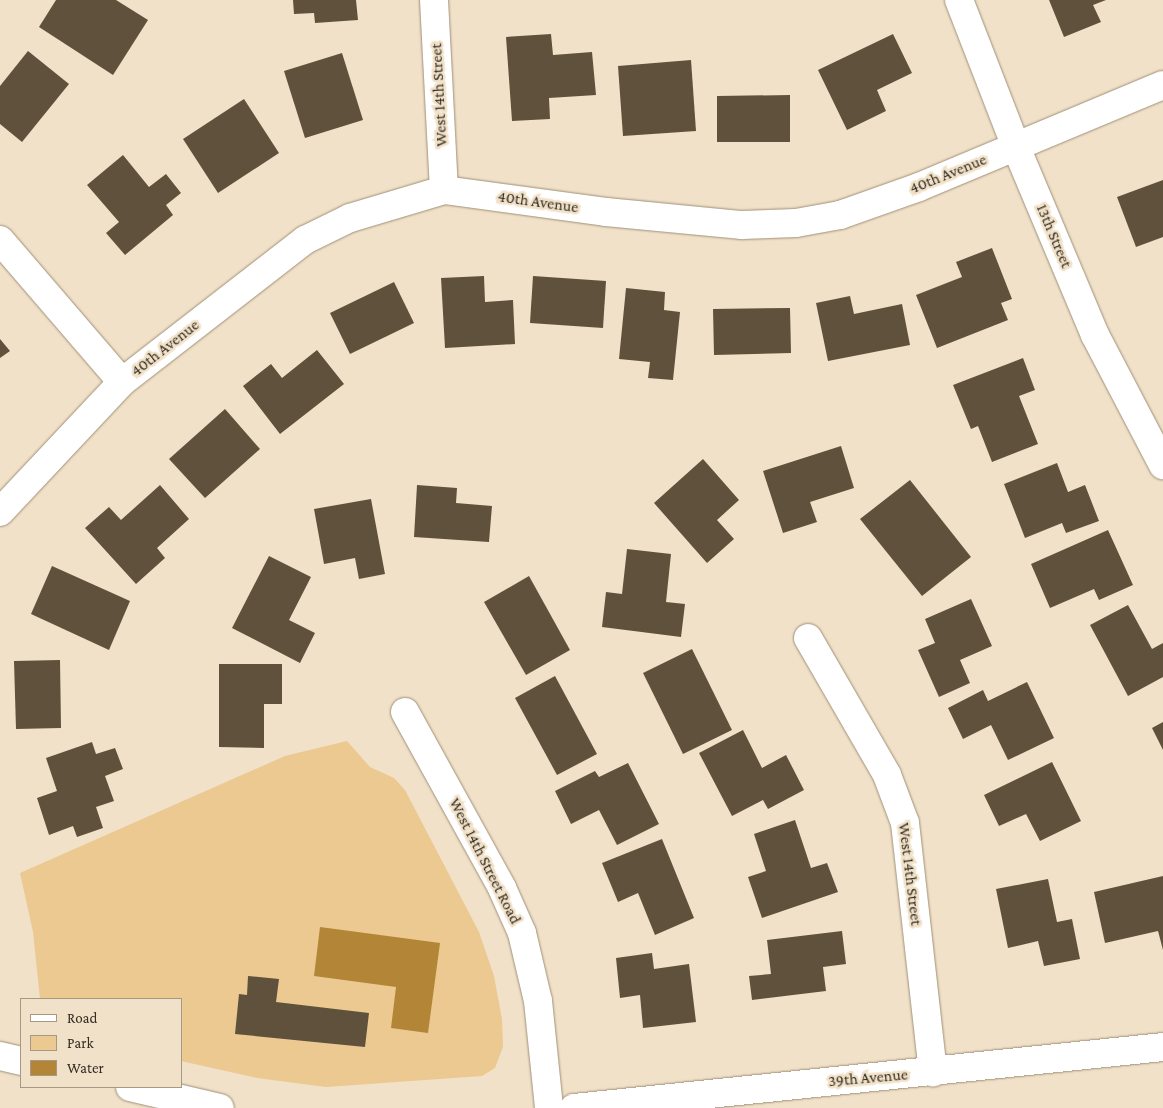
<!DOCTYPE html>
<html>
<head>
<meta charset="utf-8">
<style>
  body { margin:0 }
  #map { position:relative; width:1163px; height:1108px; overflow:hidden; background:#f1e1c8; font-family:"Crimson Pro",serif }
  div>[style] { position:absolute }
  .green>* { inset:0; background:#ebc991 }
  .water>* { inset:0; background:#b28636 }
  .building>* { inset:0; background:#5f513c }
  .roads { filter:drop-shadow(0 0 1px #9f9079) drop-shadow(0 0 1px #9f9079) }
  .minor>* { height:28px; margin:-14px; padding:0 14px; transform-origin:14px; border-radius:14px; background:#fff }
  span { translate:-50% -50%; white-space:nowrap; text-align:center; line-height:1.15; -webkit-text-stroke:5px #f1e1c8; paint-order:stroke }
  .street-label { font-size:16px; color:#322c22 }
  .legend { position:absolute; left:20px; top:998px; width:162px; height:90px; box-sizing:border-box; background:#f1e1c8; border:1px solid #a59986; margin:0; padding:6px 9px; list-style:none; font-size:15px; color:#322c22 }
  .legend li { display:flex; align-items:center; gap:10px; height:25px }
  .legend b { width:25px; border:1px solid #a59986 }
</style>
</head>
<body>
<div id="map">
  <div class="green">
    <div style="clip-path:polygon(347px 741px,370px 767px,394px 778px,405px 790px,479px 932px,494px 976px,502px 1019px,503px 1047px,495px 1068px,482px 1076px,326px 1087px,257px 1078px,181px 1061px,181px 999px,40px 999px,33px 932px,20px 873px,285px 756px)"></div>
  </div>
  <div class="water">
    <div style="clip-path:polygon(320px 927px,440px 943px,428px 1033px,391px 1028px,396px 987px,314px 976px)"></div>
  </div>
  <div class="building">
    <div style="clip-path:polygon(56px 0,116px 0,148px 20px,113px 75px,39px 27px)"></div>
    <div style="clip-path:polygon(293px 0,356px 0,358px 20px,315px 23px,314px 13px,294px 14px)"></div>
    <div style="clip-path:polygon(1049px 0,1106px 0,1093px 5px,1101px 22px,1064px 37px)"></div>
    <div style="clip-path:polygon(551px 34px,553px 55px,592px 52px,596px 95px,549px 98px,550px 119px,512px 121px,506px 37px)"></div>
    <div style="clip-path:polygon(893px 34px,912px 73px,877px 90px,886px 111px,847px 130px,818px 70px)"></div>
    <div style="clip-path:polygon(28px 51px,69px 84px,22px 142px,0 124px,0 86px)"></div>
    <div style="clip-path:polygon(342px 53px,363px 120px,305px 138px,284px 71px)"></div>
    <div style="clip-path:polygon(691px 60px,696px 131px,623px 136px,618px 66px)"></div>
    <div style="clip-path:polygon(790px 95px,790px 142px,717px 142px,717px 96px)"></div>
    <div style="clip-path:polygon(244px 99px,279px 153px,218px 193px,183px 139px)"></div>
    <div style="clip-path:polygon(123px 155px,149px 187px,166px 174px,181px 193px,166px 205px,173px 215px,125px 255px,106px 233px,119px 222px,87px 185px)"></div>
    <div style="clip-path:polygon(1163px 180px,1163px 237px,1136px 247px,1117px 197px)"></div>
    <div style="clip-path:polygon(992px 248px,1012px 299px,1001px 303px,1008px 320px,937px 348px,916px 295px,962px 277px,956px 262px)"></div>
    <div style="clip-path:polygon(484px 276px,485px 302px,513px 300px,515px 344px,445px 348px,441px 278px)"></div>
    <div style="clip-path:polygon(533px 276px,606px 281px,603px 328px,530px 323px)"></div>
    <div style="clip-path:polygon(394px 282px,414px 323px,350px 354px,330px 313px)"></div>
    <div style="clip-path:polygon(626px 288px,665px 292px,664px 310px,680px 312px,673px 380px,648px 378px,650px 362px,619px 359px)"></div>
    <div style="clip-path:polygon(850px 296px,854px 314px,902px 304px,910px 345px,828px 361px,816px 303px)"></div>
    <div style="clip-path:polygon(790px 308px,791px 353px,714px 355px,713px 309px)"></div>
    <div style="clip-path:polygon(0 339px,10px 351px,0 358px)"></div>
    <div style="clip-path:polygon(317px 350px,344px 384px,280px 434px,243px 386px,271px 364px,282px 378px)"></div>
    <div style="clip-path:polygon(1023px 358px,1035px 390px,1019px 396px,1038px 444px,992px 462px,978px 426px,971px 429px,953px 385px)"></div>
    <div style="clip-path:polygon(225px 409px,260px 449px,205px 498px,169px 459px)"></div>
    <div style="clip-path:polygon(841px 446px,854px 488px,810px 502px,817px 522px,783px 533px,763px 471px)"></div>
    <div style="clip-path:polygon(703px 459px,739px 500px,717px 520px,734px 539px,707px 563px,654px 503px)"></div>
    <div style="clip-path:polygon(1057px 463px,1068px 492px,1085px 485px,1099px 521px,1066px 533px,1062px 523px,1025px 538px,1004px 484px)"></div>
    <div style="clip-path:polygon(910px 480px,971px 557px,922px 596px,860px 519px)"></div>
    <div style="clip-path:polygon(160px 485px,189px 519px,157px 548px,165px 558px,136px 584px,85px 528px,109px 507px,121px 520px)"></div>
    <div style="clip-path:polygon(417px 485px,457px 488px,456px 503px,492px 506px,489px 542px,414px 537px)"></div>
    <div style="clip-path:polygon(371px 499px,385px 574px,359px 579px,355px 558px,324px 564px,314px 509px)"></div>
    <div style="clip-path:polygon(1108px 530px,1133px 585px,1099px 600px,1094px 589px,1050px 608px,1031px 564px)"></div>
    <div style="clip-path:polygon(627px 549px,671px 554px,666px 602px,685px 604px,681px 637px,602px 627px,606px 592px,622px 594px)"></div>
    <div style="clip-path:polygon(269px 556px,311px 577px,289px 620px,315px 633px,300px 663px,232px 628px)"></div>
    <div style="clip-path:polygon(52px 566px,130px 601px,109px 650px,31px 614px)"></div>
    <div style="clip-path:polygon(529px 576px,570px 650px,526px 675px,484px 602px)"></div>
    <div style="clip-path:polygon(971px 599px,992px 646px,960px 660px,970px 683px,939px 697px,918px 650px,935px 643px,925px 619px)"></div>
    <div style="clip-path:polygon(1128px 605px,1152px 649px,1163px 643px,1163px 677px,1128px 696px,1090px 625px)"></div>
    <div style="clip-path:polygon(692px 649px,732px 730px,683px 754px,643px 673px)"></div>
    <div style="clip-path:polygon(60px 660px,61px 728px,16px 729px,14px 661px)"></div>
    <div style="clip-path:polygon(219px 664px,282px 664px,282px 704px,264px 704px,264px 748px,219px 747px)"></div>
    <div style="clip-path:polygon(555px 676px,597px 754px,557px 775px,515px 698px)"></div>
    <div style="clip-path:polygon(1027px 682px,1054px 738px,1008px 760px,991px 725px,963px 739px,948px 708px,983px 690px,988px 701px)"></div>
    <div style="clip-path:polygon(1163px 722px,1163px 750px,1152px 728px)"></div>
    <div style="clip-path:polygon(743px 730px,762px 768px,786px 755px,804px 790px,768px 809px,763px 800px,732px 816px,699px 753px)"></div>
    <div style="clip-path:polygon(92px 742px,96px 754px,115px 748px,123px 769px,105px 776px,114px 801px,96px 807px,103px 828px,77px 837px,73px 826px,49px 835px,37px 798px,57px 791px,46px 758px)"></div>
    <div style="clip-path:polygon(1052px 762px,1081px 821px,1040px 841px,1026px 814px,999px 826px,984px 795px)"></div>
    <div style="clip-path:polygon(628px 763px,659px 824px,617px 845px,599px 810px,571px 824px,555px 791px,595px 771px,599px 777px)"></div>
    <div style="clip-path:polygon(795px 820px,811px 868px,827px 863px,838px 892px,762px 918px,748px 877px,766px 871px,754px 834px)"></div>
    <div style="clip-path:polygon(662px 839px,694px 918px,655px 935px,638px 893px,618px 902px,602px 863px)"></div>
    <div style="clip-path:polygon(1163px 876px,1163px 950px,1158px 931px,1105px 943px,1094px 892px)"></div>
    <div style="clip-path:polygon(1048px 879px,1057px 922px,1072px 919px,1080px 959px,1044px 966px,1038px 941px,1008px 948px,996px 889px)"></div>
    <div style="clip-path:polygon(842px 931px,846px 964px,823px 967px,826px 991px,752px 1000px,749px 976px,771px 974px,767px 940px)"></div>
    <div style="clip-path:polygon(652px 953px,654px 969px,689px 964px,696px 1022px,643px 1028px,640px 995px,620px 998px,616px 958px)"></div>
    <div style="clip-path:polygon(248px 976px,279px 979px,276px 1002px,369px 1013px,365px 1047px,235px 1034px,239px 994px,247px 995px)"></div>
  </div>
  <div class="roads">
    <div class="minor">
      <div style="left:434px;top:0;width:190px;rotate:87deg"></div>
      <div style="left:959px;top:0;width:158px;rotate:68.8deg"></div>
      <div style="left:1016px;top:147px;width:204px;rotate:67.2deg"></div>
      <div style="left:1095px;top:335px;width:147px;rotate:62.4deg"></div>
      <div style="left:0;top:240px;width:187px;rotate:49.3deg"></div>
      <div style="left:0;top:512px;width:178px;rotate:-46.8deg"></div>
      <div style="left:122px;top:382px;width:232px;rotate:-37.8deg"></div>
      <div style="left:305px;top:240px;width:50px;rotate:-26.1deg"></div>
      <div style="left:350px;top:218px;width:98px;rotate:-16.6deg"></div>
      <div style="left:444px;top:190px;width:163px;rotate:7.7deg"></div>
      <div style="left:606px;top:212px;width:137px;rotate:5.5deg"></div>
      <div style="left:742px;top:225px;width:54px;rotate:-2.1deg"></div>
      <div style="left:796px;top:223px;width:45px;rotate:-10.3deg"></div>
      <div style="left:840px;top:215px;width:84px;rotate:-19.5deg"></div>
      <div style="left:919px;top:187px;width:264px;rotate:-22.7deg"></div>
      <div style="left:808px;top:638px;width:158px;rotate:60deg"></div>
      <div style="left:887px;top:775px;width:51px;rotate:69.4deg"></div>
      <div style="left:905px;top:823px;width:251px;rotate:83.6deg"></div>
      <div style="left:405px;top:712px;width:201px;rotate:61.1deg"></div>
      <div style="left:502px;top:888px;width:49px;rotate:66deg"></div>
      <div style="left:522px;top:933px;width:70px;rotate:76.8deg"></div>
      <div style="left:538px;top:1001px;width:108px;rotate:84.1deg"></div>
      <div style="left:0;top:1056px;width:22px;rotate:13deg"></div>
      <div style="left:130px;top:1087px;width:92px;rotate:13.1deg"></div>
      <div style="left:574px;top:1108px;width:592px;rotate:-5.91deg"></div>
    </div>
  </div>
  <div class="street-label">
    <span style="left:439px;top:95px;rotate:-93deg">West 14th Street</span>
    <span style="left:948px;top:174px;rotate:-22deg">40th Avenue</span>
    <span style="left:538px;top:202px;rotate:8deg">40th Avenue</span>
    <span style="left:1054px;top:236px;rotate:67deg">13th Street</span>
    <span style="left:165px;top:348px;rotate:-38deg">40th Avenue</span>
    <span style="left:485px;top:861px;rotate:63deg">West 14th Street Road</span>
    <span style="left:910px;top:874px;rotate:83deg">West 14th Street</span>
    <span style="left:868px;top:1078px;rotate:-5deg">39th Avenue</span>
  </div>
  <ul class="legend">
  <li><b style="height:6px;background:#fff"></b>Road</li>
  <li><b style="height:14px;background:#ebc991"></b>Park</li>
  <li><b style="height:14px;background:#b28636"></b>Water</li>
  </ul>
</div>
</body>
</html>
